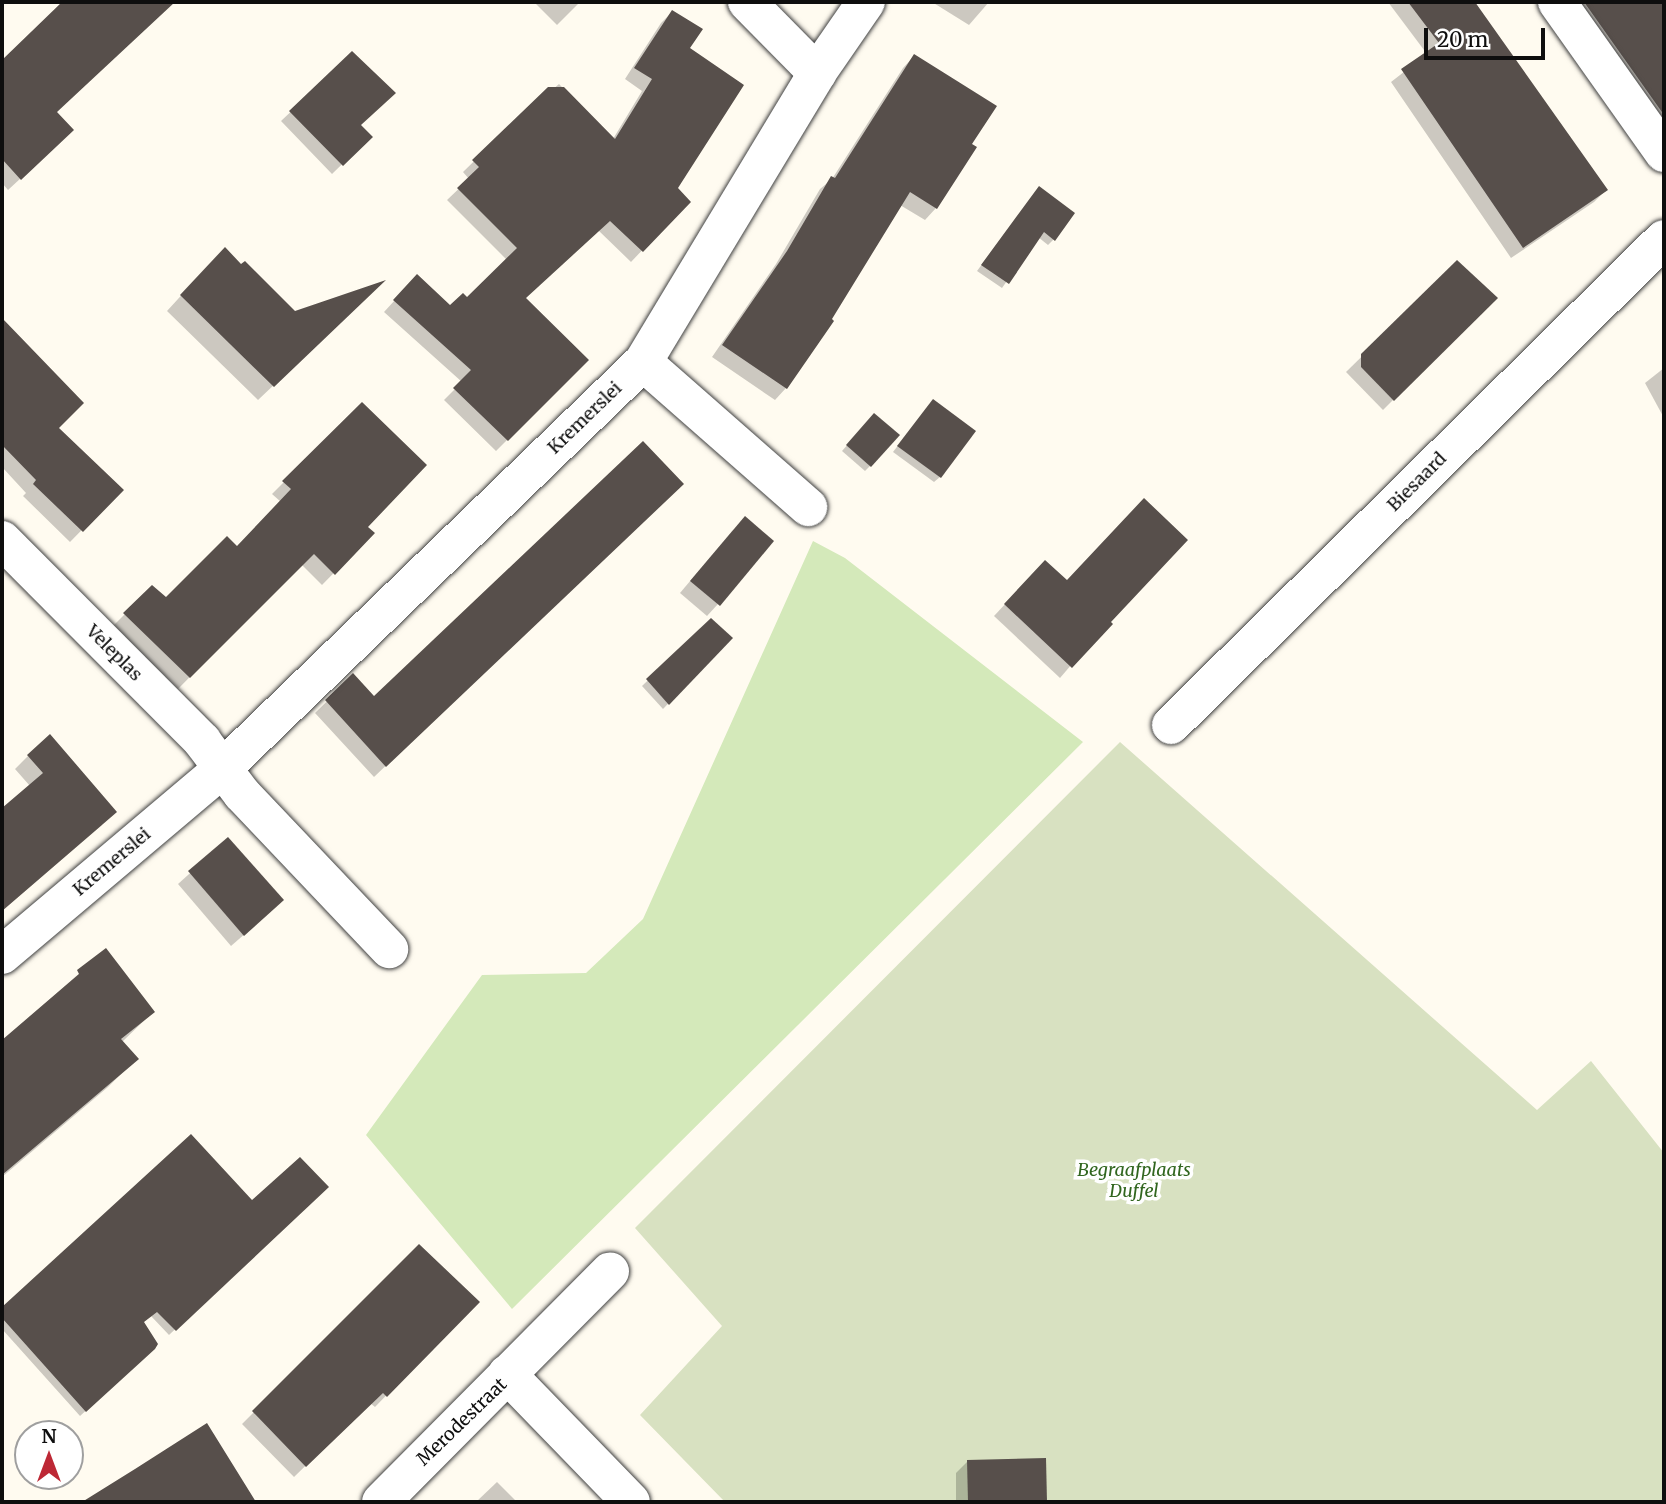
<!DOCTYPE html>
<html>
<head>
<meta charset="utf-8">
<style>
  body { margin:0 }
  #map { position:relative; width:1666px; height:1504px; overflow:hidden; background:#fffbf0; font-family:Merriweather,serif }
  div>[style] { position:absolute }
  .green>* { inset:0; background:#d4e9ba }
  .cemetery>* { inset:0; background:#d8e1c1 }
  .shadow>* { inset:0; background:#0003 }
  .building>* { inset:0; background:#574f4b }
  .roads { filter:drop-shadow(0 0 2px #414141) drop-shadow(0 0 2px #414141) }
  .minor>* { height:38px; margin:-19px; padding:0 19px; transform-origin:19px; border-radius:19px; background:#fff }
  span { translate:-50% -50%; white-space:nowrap; text-align:center; line-height:1.15; -webkit-text-stroke:7px #fff; paint-order:stroke }
  .street-label { font-size:18px; color:#0e0e0e }
  .park-label { font-size:18px; color:#31661f; font-style:italic }
  .frame { position:absolute; inset:0; border:4px solid #0e0e0e; pointer-events:none }
  .north { position:absolute; left:14px; top:1420px; width:70px; height:70px; box-sizing:border-box; background:#fff; border:2px solid #9f9f9f; border-radius:50%; rotate:0deg; font-size:19px; font-weight:700; line-height:28px; text-align:center; color:#0e0e0e }
  .north::after { content:''; display:block; margin:auto; width:24px; height:32px; background:#bd2835; clip-path:polygon(50% 0,100% 100%,50% 72%,0 100%) }
  .scale { position:absolute; left:1424px; top:28px; width:121px; height:32px; box-sizing:border-box; border:4px solid #0e0e0e; border-top:0; padding-left:9px; font-size:21px; line-height:24px; white-space:nowrap; color:#0e0e0e; -webkit-text-stroke:5px #fff; paint-order:stroke }
</style>
</head>
<body>
<div id="map">
  <div class="green">
    <div style="clip-path:polygon(813px 541px,845px 558px,1083px 742px,512px 1309px,366px 1135px,482px 975px,586px 973px,643px 919px)"></div>
  </div>
  <div class="cemetery">
    <div style="clip-path:polygon(1120px 742px,1537px 1110px,1591px 1061px,1664px 1153px,1664px 1502px,725px 1502px,640px 1415px,722px 1326px,635px 1228px)"></div>
  </div>
  <div class="shadow">
    <div style="clip-path:polygon(64px 2px,173px 2px,55px 112px,60px 142px,8px 190px,2px 183px,2px 62px)"></div>
    <div style="clip-path:polygon(534px 2px,580px 2px,557px 25px)"></div>
    <div style="clip-path:polygon(932px 2px,989px 2px,969px 25px)"></div>
    <div style="clip-path:polygon(1388px 2px,1473px 2px,1606px 190px,1594px 202px,1511px 258px,1391px 82px,1427px 54px)"></div>
    <div style="clip-path:polygon(1565px 2px,1654px 2px,1664px 17px,1664px 141px)"></div>
    <div style="clip-path:polygon(672px 12px,688px 49px,675px 189px,688px 202px,631px 262px,598px 230px,524px 298px,587px 360px,496px 451px,444px 400px,462px 382px,384px 312px,417px 276px,450px 308px,467px 299px,507px 260px,447px 200px,469px 179px,463px 172px,548px 89px,551px 91px,559px 84px,613px 139px,642px 91px,625px 79px,661px 23px)"></div>
    <div style="clip-path:polygon(352px 54px,359px 126px,370px 137px,332px 174px,281px 121px)"></div>
    <div style="clip-path:polygon(914px 56px,936px 208px,925px 220px,900px 205px,786px 388px,775px 400px,712px 357px,776px 264px,820px 189px,832px 179px,903px 68px)"></div>
    <div style="clip-path:polygon(1034px 194px,1054px 239px,1048px 245px,1038px 237px,1002px 288px,977px 271px)"></div>
    <div style="clip-path:polygon(1457px 263px,1495px 298px,1383px 410px,1346px 372px)"></div>
    <div style="clip-path:polygon(210px 264px,295px 313px,369px 295px,258px 400px,167px 311px)"></div>
    <div style="clip-path:polygon(22px 341px,56px 428px,121px 490px,70px 542px,23px 496px,26px 493px,2px 467px,2px 361px)"></div>
    <div style="clip-path:polygon(1664px 368px,1664px 418px,1645px 383px)"></div>
    <div style="clip-path:polygon(362px 404px,366px 527px,373px 533px,322px 585px,301px 564px,178px 689px,113px 626px,152px 587px,166px 600px,237px 548px,281px 502px,272px 494px)"></div>
    <div style="clip-path:polygon(928px 406px,940px 477px,934px 482px,893px 452px)"></div>
    <div style="clip-path:polygon(869px 420px,870px 466px,865px 471px,842px 451px)"></div>
    <div style="clip-path:polygon(670px 495px,374px 777px,315px 713px,353px 676px,374px 698px)"></div>
    <div style="clip-path:polygon(733px 530px,718px 604px,707px 616px,680px 593px)"></div>
    <div style="clip-path:polygon(1033px 574px,1108px 622px,1060px 678px,994px 616px)"></div>
    <div style="clip-path:polygon(711px 620px,731px 638px,663px 709px,642px 686px)"></div>
    <div style="clip-path:polygon(28px 756px,102px 825px,2px 911px,2px 811px,30px 786px,15px 769px)"></div>
    <div style="clip-path:polygon(228px 839px,270px 912px,231px 946px,178px 884px)"></div>
    <div style="clip-path:polygon(105px 951px,153px 1012px,122px 1042px,136px 1059px,108px 1087px,2px 1177px,2px 1041px)"></div>
    <div style="clip-path:polygon(191px 1137px,252px 1203px,326px 1187px,169px 1335px,151px 1316px,143px 1322px,147px 1355px,80px 1416px,2px 1329px,2px 1309px)"></div>
    <div style="clip-path:polygon(419px 1246px,477px 1302px,375px 1407px,370px 1403px,294px 1477px,242px 1424px)"></div>
    <div style="clip-path:polygon(207px 1425px,254px 1502px,87px 1502px)"></div>
    <div style="clip-path:polygon(1044px 1460px,1045px 1502px,956px 1502px,956px 1473px,967px 1462px)"></div>
    <div style="clip-path:polygon(497px 1482px,517px 1502px,476px 1502px)"></div>
  </div>
  <div class="building">
    <div style="clip-path:polygon(62px 2px,175px 2px,57px 112px,74px 130px,21px 180px,2px 159px,2px 60px)"></div>
    <div style="clip-path:polygon(1408px 2px,1475px 2px,1608px 190px,1523px 248px,1401px 69px,1439px 43px)"></div>
    <div style="clip-path:polygon(1584px 2px,1664px 2px,1664px 115px)"></div>
    <div style="clip-path:polygon(672px 10px,703px 29px,690px 48px,744px 85px,678px 188px,691px 202px,643px 252px,610px 221px,526px 298px,589px 360px,508px 441px,453px 388px,471px 370px,393px 300px,417px 274px,450px 305px,463px 293px,467px 297px,517px 248px,457px 188px,479px 167px,472px 160px,548px 87px,564px 87px,615px 139px,652px 79px,634px 68px)"></div>
    <div style="clip-path:polygon(352px 51px,396px 93px,361px 125px,373px 137px,343px 166px,289px 111px)"></div>
    <div style="clip-path:polygon(914px 54px,997px 106px,972px 144px,977px 147px,937px 209px,910px 192px,832px 319px,834px 321px,787px 389px,722px 345px,787px 251px,831px 176px,835px 178px)"></div>
    <div style="clip-path:polygon(1039px 186px,1075px 213px,1055px 241px,1044px 232px,1009px 284px,981px 265px)"></div>
    <div style="clip-path:polygon(225px 247px,241px 264px,245px 261px,295px 311px,386px 280px,274px 387px,180px 295px)"></div>
    <div style="clip-path:polygon(1457px 260px,1498px 298px,1394px 401px,1361px 367px,1361px 354px)"></div>
    <div style="clip-path:polygon(2px 318px,84px 403px,59px 428px,124px 490px,83px 532px,33px 484px,36px 480px,2px 445px)"></div>
    <div style="clip-path:polygon(933px 399px,976px 431px,941px 478px,897px 446px)"></div>
    <div style="clip-path:polygon(362px 402px,427px 465px,368px 527px,375px 533px,335px 575px,314px 554px,190px 678px,123px 613px,152px 585px,166px 597px,227px 536px,237px 546px,291px 489px,282px 481px)"></div>
    <div style="clip-path:polygon(874px 413px,900px 435px,871px 467px,846px 445px)"></div>
    <div style="clip-path:polygon(643px 441px,684px 484px,386px 767px,325px 700px,353px 673px,374px 696px)"></div>
    <div style="clip-path:polygon(1144px 498px,1188px 540px,1111px 622px,1113px 624px,1072px 668px,1004px 604px,1045px 560px,1067px 580px)"></div>
    <div style="clip-path:polygon(745px 516px,774px 541px,720px 606px,690px 581px)"></div>
    <div style="clip-path:polygon(711px 618px,733px 638px,669px 705px,646px 679px)"></div>
    <div style="clip-path:polygon(50px 734px,117px 812px,2px 911px,2px 808px,43px 773px,27px 755px)"></div>
    <div style="clip-path:polygon(228px 837px,284px 900px,244px 936px,188px 871px)"></div>
    <div style="clip-path:polygon(106px 948px,155px 1012px,121px 1039px,139px 1059px,2px 1175px,2px 1040px,79px 974px,77px 970px)"></div>
    <div style="clip-path:polygon(191px 1134px,252px 1200px,300px 1157px,329px 1187px,176px 1331px,157px 1312px,144px 1322px,158px 1344px,155px 1349px,86px 1412px,2px 1318px,2px 1307px)"></div>
    <div style="clip-path:polygon(419px 1244px,480px 1302px,387px 1397px,383px 1393px,306px 1467px,252px 1411px)"></div>
    <div style="clip-path:polygon(207px 1423px,256px 1502px,82px 1502px,135px 1469px)"></div>
    <div style="clip-path:polygon(1046px 1458px,1047px 1502px,968px 1502px,967px 1460px)"></div>
  </div>
  <div class="roads">
    <div class="minor">
      <div style="left:747px;top:2px;width:100px;rotate:45.4deg"></div>
      <div style="left:1557px;top:2px;width:185px;rotate:54.7deg"></div>
      <div style="left:643px;top:362px;width:220px;rotate:41.3deg"></div>
      <div style="left:2px;top:540px;width:284px;rotate:45.1deg"></div>
      <div style="left:202px;top:741px;width:66px;rotate:53deg"></div>
      <div style="left:242px;top:794px;width:214px;rotate:46.5deg"></div>
      <div style="left:1171px;top:725px;width:692px;rotate:-44.59deg"></div>
      <div style="left:2px;top:955px;width:289px;rotate:-40.2deg"></div>
      <div style="left:223px;top:768px;width:584px;rotate:-44.03deg"></div>
      <div style="left:643px;top:362px;width:337px;rotate:-58.9deg"></div>
      <div style="left:817px;top:73px;width:86px;rotate:-55.4deg"></div>
      <div style="left:507px;top:1374px;width:178px;rotate:45.9deg"></div>
      <div style="left:381px;top:1502px;width:325px;rotate:-45.2deg"></div>
    </div>
  </div>
  <div class="street-label">
    <span style="left:585px;top:418px;rotate:-44deg">Kremerslei</span>
    <span style="left:1417px;top:482px;rotate:-45deg">Biesaard</span>
    <span style="left:114px;top:653px;rotate:45deg">Veleplas</span>
    <span style="left:112px;top:862px;rotate:-40deg">Kremerslei</span>
    <span style="left:462px;top:1422px;rotate:-44deg">Merodestraat</span>
  </div>
  <div class="park-label">
    <span style="left:1134px;top:1181px">Begraafplaats<br>Duffel</span>
  </div>
  <div class="frame"></div>
  <div class="north">N</div>
  <div class="scale">20 m</div>
</div>
</body>
</html>
